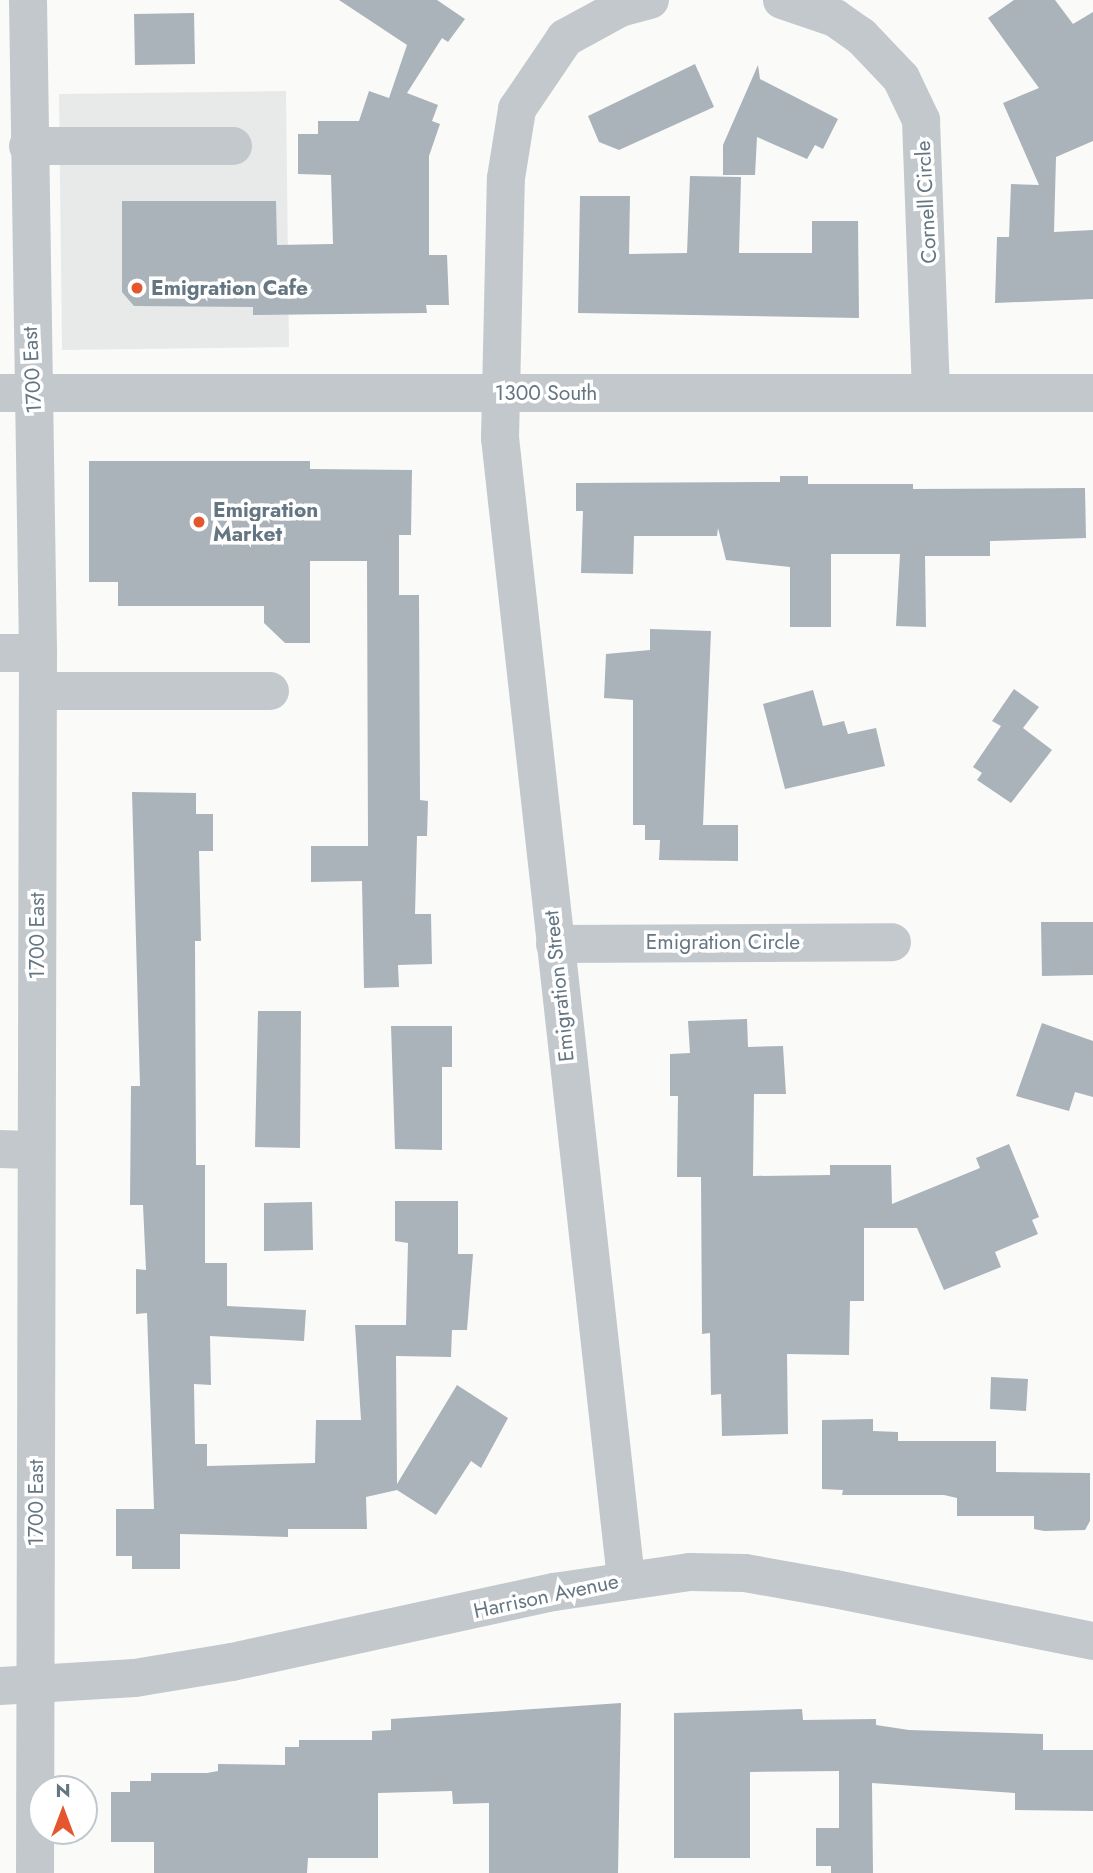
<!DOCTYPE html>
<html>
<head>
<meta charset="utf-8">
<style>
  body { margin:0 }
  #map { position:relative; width:1093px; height:1873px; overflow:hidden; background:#fafaf8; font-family:Jost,sans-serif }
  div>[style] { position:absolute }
  .built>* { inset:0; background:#e8e9e9 }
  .building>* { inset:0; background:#aab3b9 }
  .minor>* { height:38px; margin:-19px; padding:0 19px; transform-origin:19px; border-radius:19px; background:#c3c8cc }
  .dots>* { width:19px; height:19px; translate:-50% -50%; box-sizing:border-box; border:4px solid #fff; border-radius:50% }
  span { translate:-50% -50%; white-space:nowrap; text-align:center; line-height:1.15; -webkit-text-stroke:7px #fff; paint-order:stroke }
  .street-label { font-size:21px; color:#657683 }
  .poi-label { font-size:21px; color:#657683; font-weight:700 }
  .left { translate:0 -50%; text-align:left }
  .north { position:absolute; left:28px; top:1775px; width:70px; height:70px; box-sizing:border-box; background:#fff; border:2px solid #c1c8cd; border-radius:50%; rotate:0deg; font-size:19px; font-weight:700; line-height:28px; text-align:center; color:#657683 }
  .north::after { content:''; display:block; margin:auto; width:24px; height:32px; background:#e4572e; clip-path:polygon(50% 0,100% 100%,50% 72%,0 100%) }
</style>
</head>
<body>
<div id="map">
  <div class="built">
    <div style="clip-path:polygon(286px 91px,289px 347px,62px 350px,59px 94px)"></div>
  </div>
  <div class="building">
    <div style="clip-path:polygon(339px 0,437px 0,465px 19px,448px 42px,442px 38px,407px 93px,438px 105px,432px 121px,440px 124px,429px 156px,429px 255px,447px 255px,449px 305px,426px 305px,427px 313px,253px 315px,253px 307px,134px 306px,122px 292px,122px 201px,276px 201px,277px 245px,333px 244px,331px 175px,298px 174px,298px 134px,318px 134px,318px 121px,359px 121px,369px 91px,389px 98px,407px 45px)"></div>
    <div style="clip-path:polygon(1014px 0,1055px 0,1073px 24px,1093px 12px,1093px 141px,1056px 157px,1054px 232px,1093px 230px,1093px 299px,995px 303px,997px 237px,1009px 237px,1011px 184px,1039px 185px,1003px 103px,1039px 88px,988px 18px)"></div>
    <div style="clip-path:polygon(194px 13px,195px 64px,135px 65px,134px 14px)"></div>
    <div style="clip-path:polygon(695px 64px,714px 107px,619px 150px,599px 142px,588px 116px)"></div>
    <div style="clip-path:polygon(758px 65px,760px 79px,838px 119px,823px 149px,815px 145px,807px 159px,757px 137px,755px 175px,723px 175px,723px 145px)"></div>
    <div style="clip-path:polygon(690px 176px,741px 177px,739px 253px,812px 253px,812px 221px,858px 221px,859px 318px,578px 313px,580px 196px,630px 196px,629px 254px,687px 253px)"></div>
    <div style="clip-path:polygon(89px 461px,310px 461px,310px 469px,412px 470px,411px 535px,399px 535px,399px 595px,419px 595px,420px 800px,428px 801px,427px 836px,417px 836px,415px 914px,431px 914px,432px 964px,398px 965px,399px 987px,364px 988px,362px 881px,311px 882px,311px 846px,368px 846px,367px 561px,310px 561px,310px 643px,285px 643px,264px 623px,264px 606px,118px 606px,118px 582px,89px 582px)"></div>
    <div style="clip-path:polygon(780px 476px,808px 476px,808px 484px,913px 484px,913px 489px,1085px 488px,1086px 538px,990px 541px,990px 556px,925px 556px,926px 627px,896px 626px,900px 554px,831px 554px,831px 627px,790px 627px,790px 567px,726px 560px,718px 528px,717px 536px,634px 536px,633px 574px,581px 573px,583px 511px,576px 511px,576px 483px,780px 482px)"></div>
    <div style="clip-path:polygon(650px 629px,711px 631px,703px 825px,738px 825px,738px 861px,659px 860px,660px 840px,645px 840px,645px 825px,633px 825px,633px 700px,604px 698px,606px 654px,650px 650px)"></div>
    <div style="clip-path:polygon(1014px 689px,1039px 707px,1023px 728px,1052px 750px,1011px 803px,977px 780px,982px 773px,973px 767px,1001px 726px,992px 721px)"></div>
    <div style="clip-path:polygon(813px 690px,823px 726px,844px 721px,848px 734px,876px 728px,885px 766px,785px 789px,763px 704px)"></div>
    <div style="clip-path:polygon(132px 792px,196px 793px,196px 814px,213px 814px,213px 851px,199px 851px,201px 941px,195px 941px,196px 1165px,205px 1165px,205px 1263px,227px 1263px,227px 1306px,306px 1310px,304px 1341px,210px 1336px,211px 1385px,194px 1384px,195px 1444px,207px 1444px,207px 1466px,315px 1463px,316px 1420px,361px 1420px,355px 1325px,406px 1325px,408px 1243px,395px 1241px,395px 1201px,458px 1201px,458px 1254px,473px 1254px,467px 1330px,452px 1330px,451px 1357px,396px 1356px,397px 1484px,457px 1385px,508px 1418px,481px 1468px,471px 1461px,436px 1515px,397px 1490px,366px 1497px,367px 1529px,288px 1529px,288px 1537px,180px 1534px,180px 1569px,132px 1569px,132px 1556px,116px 1556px,116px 1509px,154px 1509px,147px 1313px,136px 1314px,136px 1269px,146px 1270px,143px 1205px,130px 1205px,131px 1086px,140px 1086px)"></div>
    <div style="clip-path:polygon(1041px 922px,1093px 922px,1093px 975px,1042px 976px)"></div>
    <div style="clip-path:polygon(258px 1011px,301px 1011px,300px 1148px,255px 1147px)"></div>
    <div style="clip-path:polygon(747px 1019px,748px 1047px,783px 1046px,786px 1094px,754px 1094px,753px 1176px,830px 1175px,830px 1165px,891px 1165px,892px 1204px,980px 1168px,976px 1158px,1009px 1144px,1039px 1217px,1032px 1220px,1038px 1234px,995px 1252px,1001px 1267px,944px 1290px,917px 1228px,864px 1228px,864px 1301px,850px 1301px,849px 1355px,787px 1354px,788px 1434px,722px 1436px,721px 1394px,711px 1395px,710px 1333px,702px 1334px,701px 1177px,677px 1177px,678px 1096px,670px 1096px,670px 1054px,690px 1053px,688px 1021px)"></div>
    <div style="clip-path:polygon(1042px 1023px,1093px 1041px,1093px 1097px,1075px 1092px,1069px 1111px,1016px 1096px)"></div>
    <div style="clip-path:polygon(391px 1026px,452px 1026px,452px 1067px,442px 1067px,442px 1150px,395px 1149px)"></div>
    <div style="clip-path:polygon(312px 1202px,313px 1250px,264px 1251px,264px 1203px)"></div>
    <div style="clip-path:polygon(991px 1377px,1028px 1379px,1026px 1411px,990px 1409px)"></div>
    <div style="clip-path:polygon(873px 1419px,873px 1431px,898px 1432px,898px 1441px,996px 1441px,996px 1472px,1090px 1473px,1090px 1521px,1085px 1530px,1044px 1531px,1034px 1529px,1034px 1516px,957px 1516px,957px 1498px,944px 1495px,842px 1495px,843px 1490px,822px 1489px,822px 1420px)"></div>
    <div style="clip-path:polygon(621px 1703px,618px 1873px,489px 1873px,489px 1803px,453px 1804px,452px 1791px,378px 1793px,378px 1858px,308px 1858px,307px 1873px,154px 1873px,154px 1842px,111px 1842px,111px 1792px,130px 1792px,130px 1781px,151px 1781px,151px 1773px,207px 1773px,218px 1771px,218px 1764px,285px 1765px,285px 1747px,299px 1747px,299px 1740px,372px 1740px,372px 1731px,391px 1730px,391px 1719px)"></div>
    <div style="clip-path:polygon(802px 1709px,803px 1720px,876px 1719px,876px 1725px,909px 1730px,1043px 1734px,1043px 1750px,1093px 1750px,1093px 1811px,1015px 1810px,1015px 1793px,872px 1783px,873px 1873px,831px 1873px,831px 1866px,816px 1866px,816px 1828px,839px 1828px,839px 1771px,750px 1772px,750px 1858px,674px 1858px,674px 1713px)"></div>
  </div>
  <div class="minor">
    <div style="left:28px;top:0;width:653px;rotate:89.12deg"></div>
    <div style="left:38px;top:653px;width:1220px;rotate:90.14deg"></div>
    <div style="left:782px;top:0;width:56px;rotate:18.8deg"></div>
    <div style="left:835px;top:18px;width:32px;rotate:35deg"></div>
    <div style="left:861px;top:36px;width:58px;rotate:46.4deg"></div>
    <div style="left:901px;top:78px;width:47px;rotate:64.5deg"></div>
    <div style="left:921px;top:120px;width:273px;rotate:87.9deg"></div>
    <div style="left:28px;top:146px;width:205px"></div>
    <div style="left:0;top:393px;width:1093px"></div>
    <div style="left:0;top:653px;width:38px"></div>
    <div style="left:38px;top:691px;width:232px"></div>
    <div style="left:555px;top:944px;width:337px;rotate:-0.3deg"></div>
    <div style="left:0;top:1149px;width:36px;rotate:2deg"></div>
    <div style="left:626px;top:1579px;width:1148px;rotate:-96.3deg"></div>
    <div style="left:500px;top:438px;width:260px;rotate:-88.7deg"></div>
    <div style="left:506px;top:178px;width:70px;rotate:-80.9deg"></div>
    <div style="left:517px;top:109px;width:86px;rotate:-55.9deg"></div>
    <div style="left:565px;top:38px;width:63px;rotate:-28.6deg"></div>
    <div style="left:620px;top:8px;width:31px;rotate:-15deg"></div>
    <div style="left:0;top:1686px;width:135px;rotate:-3.4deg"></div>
    <div style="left:135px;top:1678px;width:98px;rotate:-9.4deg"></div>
    <div style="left:232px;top:1662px;width:330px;rotate:-12.3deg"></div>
    <div style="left:554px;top:1592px;width:137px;rotate:-8.4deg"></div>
    <div style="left:690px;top:1572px;width:55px;rotate:1deg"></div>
    <div style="left:745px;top:1573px;width:91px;rotate:10.1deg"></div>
    <div style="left:835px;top:1589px;width:263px;rotate:11.4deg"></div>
  </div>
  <div class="dots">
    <div style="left:137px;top:288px;background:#e4572e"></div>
    <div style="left:199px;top:522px;background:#e4572e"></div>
  </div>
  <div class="street-label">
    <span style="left:926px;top:202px;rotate:-93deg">Cornell Circle</span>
    <span style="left:32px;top:370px;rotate:-93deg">1700 East</span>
    <span style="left:546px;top:393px">1300 South</span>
    <span style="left:37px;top:936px;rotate:-90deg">1700 East</span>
    <span style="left:723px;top:942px">Emigration Circle</span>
    <span style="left:559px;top:986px;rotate:-96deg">Emigration Street</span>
    <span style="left:36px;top:1503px;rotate:-90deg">1700 East</span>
    <span style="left:546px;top:1596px;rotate:-12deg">Harrison Avenue</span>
  </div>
  <div class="poi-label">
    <span class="left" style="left:151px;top:288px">Emigration Cafe</span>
    <span class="left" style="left:213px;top:522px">Emigration<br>Market</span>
  </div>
  <div class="north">N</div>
</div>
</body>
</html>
